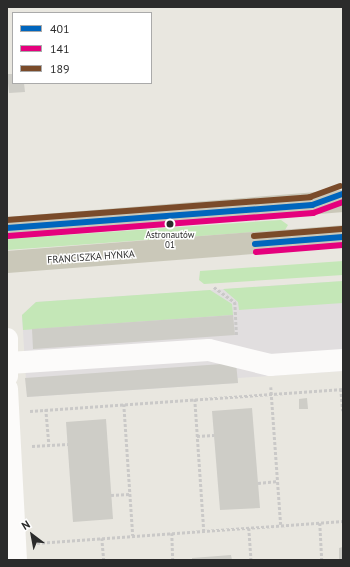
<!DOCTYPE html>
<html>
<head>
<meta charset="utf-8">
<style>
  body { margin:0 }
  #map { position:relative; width:350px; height:567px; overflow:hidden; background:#e9e7e0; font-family:"PT Sans",sans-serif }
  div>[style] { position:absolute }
  .industrial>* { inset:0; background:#e1dedf }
  .green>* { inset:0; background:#c4e7b7 }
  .building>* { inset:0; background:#cecdc7 }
  .path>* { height:2.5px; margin-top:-1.25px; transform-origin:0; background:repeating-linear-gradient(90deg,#cac9c8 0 3px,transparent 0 5px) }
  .minor>* { height:22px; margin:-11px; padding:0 11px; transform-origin:11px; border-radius:11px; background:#fcfbfa }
  .major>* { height:22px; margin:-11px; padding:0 11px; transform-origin:11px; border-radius:11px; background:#cac8b9 }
  .bus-1>* { height:6px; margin:-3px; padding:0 3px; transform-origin:3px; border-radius:3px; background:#0065bd }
  .bus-2>* { height:6px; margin:-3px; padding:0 3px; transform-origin:3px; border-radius:3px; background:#e5007d }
  .bus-3>* { height:6px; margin:-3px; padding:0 3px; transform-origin:3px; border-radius:3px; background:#7a4b2a }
  .dots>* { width:11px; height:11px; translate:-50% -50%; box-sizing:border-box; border:2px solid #fff; border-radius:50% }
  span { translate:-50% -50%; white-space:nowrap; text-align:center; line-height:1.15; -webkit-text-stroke:3px #fff; paint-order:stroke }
  .bus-label { font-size:9px; color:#2b2b2b }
  .street-label { font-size:10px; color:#2b2b2b }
  .frame { position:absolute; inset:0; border:8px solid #2b2b2b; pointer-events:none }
  .legend { position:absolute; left:12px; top:12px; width:140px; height:72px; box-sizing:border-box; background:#fff; border:1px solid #aaa; margin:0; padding:5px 7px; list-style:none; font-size:12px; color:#2b2b2b }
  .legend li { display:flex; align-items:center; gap:8px; height:20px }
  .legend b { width:20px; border:1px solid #aaa }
  .north { position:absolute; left:12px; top:515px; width:40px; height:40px; -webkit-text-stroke:3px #fff; paint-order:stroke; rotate:328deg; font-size:11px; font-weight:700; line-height:16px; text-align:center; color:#2b2b2b }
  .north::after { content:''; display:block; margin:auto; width:14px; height:18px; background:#2b2b2b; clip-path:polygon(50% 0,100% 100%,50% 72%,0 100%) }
</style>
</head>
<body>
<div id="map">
  <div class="industrial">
    <div style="clip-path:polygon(343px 281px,343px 371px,238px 378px,238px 383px,27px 397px,22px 315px,36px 302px)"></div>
  </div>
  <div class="green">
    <div style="clip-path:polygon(281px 220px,288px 225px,285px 230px,7px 250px,7px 239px)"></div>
    <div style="clip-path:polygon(343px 261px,343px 275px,204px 284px,199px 280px,200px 271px)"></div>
    <div style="clip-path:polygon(343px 281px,343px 303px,239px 310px,238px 302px,223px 289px)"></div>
    <div style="clip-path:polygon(210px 290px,232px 304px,233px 315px,23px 330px,22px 315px,36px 302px)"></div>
  </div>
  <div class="building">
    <div style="clip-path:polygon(7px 74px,13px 74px,13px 83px,24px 83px,25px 92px,9px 93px)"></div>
    <div style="clip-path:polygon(233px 315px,235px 335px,33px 349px,32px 329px)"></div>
    <div style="clip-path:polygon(236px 363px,238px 383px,27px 397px,25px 378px)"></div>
    <div style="clip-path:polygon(307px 398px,308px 409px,299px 409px,299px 399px)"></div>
    <div style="clip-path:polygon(252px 408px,260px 508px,220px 510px,212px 411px)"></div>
    <div style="clip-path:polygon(106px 419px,113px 519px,73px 522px,66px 422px)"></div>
    <div style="clip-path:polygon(343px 547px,343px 560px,339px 560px,339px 548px)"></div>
    <div style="clip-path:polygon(231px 555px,232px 560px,192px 560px,192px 558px)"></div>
  </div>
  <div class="path">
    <div style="left:214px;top:287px;width:26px;rotate:36deg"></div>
    <div style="left:235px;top:302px;width:34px;rotate:87deg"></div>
    <div style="left:271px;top:387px;width:138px;rotate:85.9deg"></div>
    <div style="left:341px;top:389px;width:22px;rotate:85deg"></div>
    <div style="left:195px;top:399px;width:132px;rotate:86.1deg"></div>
    <div style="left:124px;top:404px;width:132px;rotate:86.1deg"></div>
    <div style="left:46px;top:409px;width:36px;rotate:85deg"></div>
    <div style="left:30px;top:411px;width:314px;rotate:-4deg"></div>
    <div style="left:197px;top:436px;width:17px;rotate:-3deg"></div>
    <div style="left:32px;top:446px;width:36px;rotate:-3deg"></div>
    <div style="left:258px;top:483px;width:20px;rotate:-6deg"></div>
    <div style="left:111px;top:495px;width:19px;rotate:-3deg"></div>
    <div style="left:320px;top:523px;width:37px;rotate:87deg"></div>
    <div style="left:249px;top:528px;width:32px;rotate:86deg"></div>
    <div style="left:172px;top:533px;width:27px;rotate:88deg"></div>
    <div style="left:102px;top:538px;width:22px;rotate:85deg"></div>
    <div style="left:37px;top:543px;width:307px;rotate:-4.1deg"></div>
  </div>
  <div class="minor">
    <div style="left:7px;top:339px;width:37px;rotate:90deg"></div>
    <div style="left:9px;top:363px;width:200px;rotate:-3.7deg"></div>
    <div style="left:209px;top:350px;width:63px;rotate:13.8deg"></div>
    <div style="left:270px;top:365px;width:73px;rotate:-3.9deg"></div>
    <div style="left:7px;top:389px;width:171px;rotate:87deg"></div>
  </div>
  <div class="major">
    <div style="left:7px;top:228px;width:337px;rotate:-4.6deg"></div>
    <div style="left:7px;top:262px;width:337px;rotate:-4.4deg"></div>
  </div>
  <div class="bus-1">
    <div style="left:7px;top:228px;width:306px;rotate:-4.3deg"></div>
    <div style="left:312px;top:205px;width:33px;rotate:-20deg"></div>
    <div style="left:255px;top:244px;width:88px;rotate:-4.5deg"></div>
  </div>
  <div class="bus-2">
    <div style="left:8px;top:236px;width:306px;rotate:-4.3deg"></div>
    <div style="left:313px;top:213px;width:32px;rotate:-20deg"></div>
    <div style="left:256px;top:252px;width:87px;rotate:-4.6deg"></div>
  </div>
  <div class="bus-3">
    <div style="left:7px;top:220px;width:304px;rotate:-4.3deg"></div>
    <div style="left:310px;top:197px;width:32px;rotate:-20deg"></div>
    <div style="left:254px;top:236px;width:88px;rotate:-4.5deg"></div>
  </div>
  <div class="dots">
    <div style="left:170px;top:224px;background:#2b2b2b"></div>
  </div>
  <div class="bus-label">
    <span style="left:170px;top:240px">Astronautów<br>01</span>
  </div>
  <div class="street-label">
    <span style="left:91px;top:257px;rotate:-4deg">FRANCISZKA HYNKA</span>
  </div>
  <div class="frame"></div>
  <ul class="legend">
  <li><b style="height:5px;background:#0065bd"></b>401</li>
  <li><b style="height:5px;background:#e5007d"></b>141</li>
  <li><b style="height:5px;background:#7a4b2a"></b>189</li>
  </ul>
  <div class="north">N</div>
</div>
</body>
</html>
